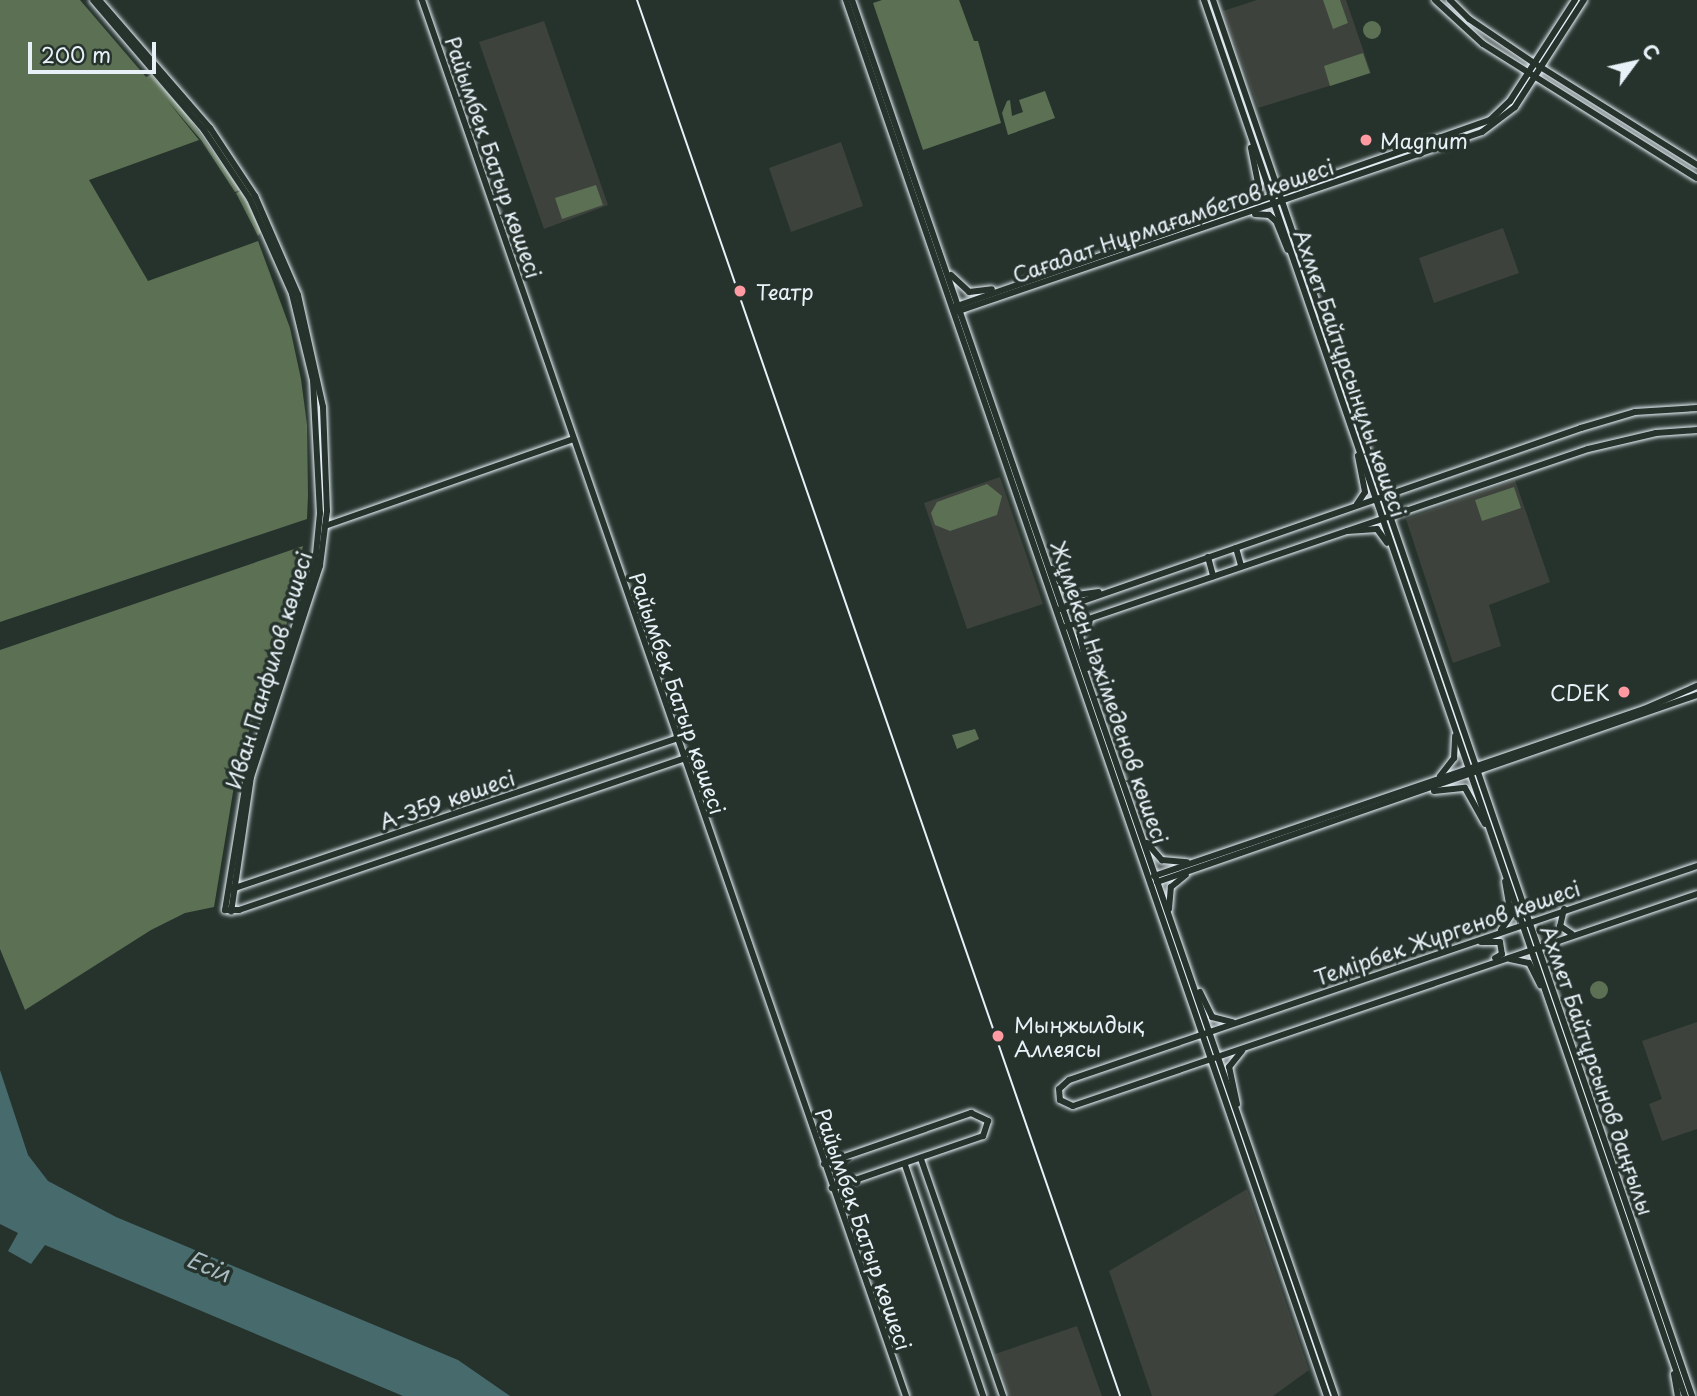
<!DOCTYPE html>
<html>
<head>
<meta charset="utf-8">
<style>
  body { margin:0 }
  #map { position:relative; width:1697px; height:1396px; overflow:hidden; background:#26332d; font-family:"Playpen Sans",sans-serif }
  div>[style] { position:absolute }
  .built>* { inset:0; background:#3d423c }
  .green>* { inset:0; background:#5c7054 }
  .round { border-radius:50% }
  .water>* { inset:0; background:#476b6c }
  .roads { filter:drop-shadow(0 0 2px #e8f1f8) drop-shadow(0 0 2px #e8f1f8) }
  .secondary>* { height:6px; margin:-3px; padding:0 3px; transform-origin:3px; border-radius:3px; background:#26332d }
  .tram>* { height:2px; margin:-1px; padding:0 1px; transform-origin:1px; border-radius:1px; background:#e8f1f8 }
  .dots>* { width:19px; height:19px; translate:-50% -50%; box-sizing:border-box; border:4px solid #26332d; border-radius:50% }
  span { translate:-50% -50%; white-space:nowrap; text-align:center; line-height:1.15; -webkit-text-stroke:7px #26332d; paint-order:stroke }
  .poi-label { font-size:21px; color:#e8f1f8 }
  .left { translate:0 -50%; text-align:left }
  .right { translate:-100% -50%; text-align:right }
  .street-label { font-size:21px; color:#e8f1f8 }
  .water-label { font-size:23px; color:#a8bbc0; font-style:italic }
  .north { position:absolute; left:1599px; top:28px; width:70px; height:70px; -webkit-text-stroke:5px #26332d; paint-order:stroke; rotate:57deg; font-size:19px; font-weight:700; line-height:28px; text-align:center; color:#e8f1f8 }
  .north::after { content:''; display:block; margin:auto; width:24px; height:32px; background:#e8f1f8; clip-path:polygon(50% 0,100% 100%,50% 72%,0 100%) }
  .scale { position:absolute; left:28px; top:42px; width:128px; height:32px; box-sizing:border-box; border:4px solid #e8f1f8; border-top:0; padding-left:9px; font-size:21px; line-height:24px; white-space:nowrap; color:#e8f1f8; -webkit-text-stroke:5px #26332d; paint-order:stroke }
</style>
</head>
<body>
<div id="map">
  <div class="built">
    <div style="clip-path:polygon(1257px 0,1346px 0,1371px 73px,1258px 108px,1223px 11px)"></div>
    <div style="clip-path:polygon(544px 21px,608px 205px,544px 229px,479px 42px)"></div>
    <div style="clip-path:polygon(841px 142px,863px 206px,791px 232px,769px 168px)"></div>
    <div style="clip-path:polygon(1503px 228px,1519px 273px,1434px 303px,1419px 258px)"></div>
    <div style="clip-path:polygon(1000px 477px,1043px 604px,967px 629px,924px 503px)"></div>
    <div style="clip-path:polygon(1515px 480px,1550px 582px,1489px 605px,1501px 646px,1453px 663px,1406px 519px)"></div>
    <div style="clip-path:polygon(1697px 1022px,1697px 1129px,1662px 1141px,1649px 1104px,1662px 1099px,1642px 1041px)"></div>
    <div style="clip-path:polygon(1247px 1189px,1309px 1370px,1273px 1396px,1152px 1396px,1109px 1271px)"></div>
    <div style="clip-path:polygon(1077px 1326px,1102px 1396px,1010px 1396px,995px 1354px)"></div>
  </div>
  <div class="green">
    <div style="clip-path:polygon(0 0,80px 0,146px 77px,151px 75px,183px 110px,240px 190px,235px 192px,201px 140px,166px 99px,199px 140px,89px 180px,148px 281px,258px 241px,290px 328px,301px 379px,307px 425px,308px 495px,307px 519px,0 622px)"></div>
    <div style="clip-path:polygon(882px 0,959px 0,974px 41px,978px 41px,1001px 123px,923px 150px,873px 3px)"></div>
    <div style="clip-path:polygon(1323px 0,1340px 0,1348px 23px,1333px 29px)"></div>
    <div class="round" style="left:1363px;top:21px;width:18px;height:18px"></div>
    <div style="clip-path:polygon(1363px 53px,1370px 73px,1330px 86px,1324px 66px)"></div>
    <div style="clip-path:polygon(1045px 91px,1055px 118px,1008px 135px,1002px 113px,1007px 101px,1010px 100px,1012px 116px,1023px 112px,1019px 100px)"></div>
    <div style="clip-path:polygon(596px 185px,603px 205px,562px 219px,555px 198px)"></div>
    <div style="clip-path:polygon(241px 191px,262px 231px,258px 236px,236px 193px)"></div>
    <div style="clip-path:polygon(987px 484px,1002px 496px,997px 515px,950px 531px,935px 525px,931px 513px,937px 502px)"></div>
    <div style="clip-path:polygon(1514px 487px,1521px 508px,1482px 521px,1475px 500px)"></div>
    <div style="clip-path:polygon(303px 546px,286px 627px,238px 762px,214px 907px,185px 913px,151px 930px,25px 1010px,0 949px,0 650px)"></div>
    <div style="clip-path:polygon(975px 729px,979px 739px,957px 749px,952px 735px)"></div>
    <div class="round" style="left:1590px;top:981px;width:18px;height:18px"></div>
  </div>
  <div class="water">
    <div style="clip-path:polygon(0 1070px,28px 1155px,48px 1181px,116px 1217px,458px 1360px,510px 1396px,403px 1396px,45px 1245px,31px 1264px,8px 1251px,18px 1233px,0 1224px)"></div>
  </div>
  <div class="roads">
    <div class="secondary">
      <div style="left:93px;top:0;width:171px;rotate:49.5deg"></div>
      <div style="left:204px;top:130px;width:83px;rotate:56.3deg"></div>
      <div style="left:250px;top:199px;width:104px;rotate:66.1deg"></div>
      <div style="left:292px;top:294px;width:89px;rotate:76.3deg"></div>
      <div style="left:313px;top:380px;width:133px;rotate:87deg"></div>
      <div style="left:320px;top:513px;width:51px;rotate:95.6deg"></div>
      <div style="left:315px;top:564px;width:223px;rotate:107.8deg"></div>
      <div style="left:247px;top:776px;width:136px;rotate:99.3deg"></div>
      <div style="left:225px;top:910px;width:14px"></div>
      <div style="left:239px;top:910px;width:469px;rotate:-18.8deg"></div>
      <div style="left:99px;top:0;width:169px;rotate:49.1deg"></div>
      <div style="left:210px;top:128px;width:82px;rotate:56.5deg"></div>
      <div style="left:255px;top:196px;width:108px;rotate:66.5deg"></div>
      <div style="left:298px;top:295px;width:115px;rotate:77.4deg"></div>
      <div style="left:323px;top:407px;width:104px;rotate:87.8deg"></div>
      <div style="left:327px;top:511px;width:55px;rotate:97.3deg"></div>
      <div style="left:320px;top:566px;width:222px;rotate:108.1deg"></div>
      <div style="left:251px;top:777px;width:136px;rotate:98.4deg"></div>
      <div style="left:422px;top:0;width:1478px;rotate:70.88deg"></div>
      <div style="left:846px;top:0;width:1477px;rotate:70.99deg"></div>
      <div style="left:852px;top:0;width:1477px;rotate:70.91deg"></div>
      <div style="left:1204px;top:0;width:1477px;rotate:70.99deg"></div>
      <div style="left:1213px;top:0;width:1476px;rotate:71.06deg"></div>
      <div style="left:1435px;top:0;width:65px;rotate:42.5deg"></div>
      <div style="left:1483px;top:44px;width:252px;rotate:32.1deg"></div>
      <div style="left:1450px;top:0;width:27px;rotate:45deg"></div>
      <div style="left:1469px;top:19px;width:78px;rotate:34.1deg"></div>
      <div style="left:1534px;top:63px;width:192px;rotate:32deg"></div>
      <div style="left:1244px;top:204px;width:22px;rotate:-47deg"></div>
      <div style="left:1259px;top:188px;width:41px;rotate:-101.3deg"></div>
      <div style="left:1255px;top:214px;width:14px;rotate:4deg"></div>
      <div style="left:1269px;top:215px;width:9px;rotate:41deg"></div>
      <div style="left:1276px;top:221px;width:31px;rotate:68deg"></div>
      <div style="left:951px;top:275px;width:25px;rotate:43deg"></div>
      <div style="left:969px;top:292px;width:23px;rotate:-7deg"></div>
      <div style="left:954px;top:307px;width:568px;rotate:-19.23deg"></div>
      <div style="left:1490px;top:120px;width:28px;rotate:-44deg"></div>
      <div style="left:1510px;top:101px;width:120px;rotate:-57.2deg"></div>
      <div style="left:956px;top:312px;width:556px;rotate:-18.89deg"></div>
      <div style="left:1482px;top:132px;width:41px;rotate:-37.1deg"></div>
      <div style="left:1515px;top:107px;width:127px;rotate:-57.2deg"></div>
      <div style="left:1357px;top:504px;width:14px;rotate:-56deg"></div>
      <div style="left:1365px;top:492px;width:37px;rotate:-101deg"></div>
      <div style="left:325px;top:526px;width:263px;rotate:-19.3deg"></div>
      <div style="left:1347px;top:531px;width:30px;rotate:-4deg"></div>
      <div style="left:1377px;top:529px;width:17px;rotate:54deg"></div>
      <div style="left:1236px;top:548px;width:19px;rotate:74deg"></div>
      <div style="left:1208px;top:557px;width:20px;rotate:75deg"></div>
      <div style="left:1052px;top:569px;width:32px;rotate:56deg"></div>
      <div style="left:1070px;top:596px;width:29px;rotate:-8deg"></div>
      <div style="left:1060px;top:609px;width:552px;rotate:-19.16deg"></div>
      <div style="left:1581px;top:428px;width:56px;rotate:-16.5deg"></div>
      <div style="left:1635px;top:412px;width:62px;rotate:-3.7deg"></div>
      <div style="left:1065px;top:627px;width:552px;rotate:-18.8deg"></div>
      <div style="left:1588px;top:449px;width:70px;rotate:-13.2deg"></div>
      <div style="left:1656px;top:433px;width:41px;rotate:-4.2deg"></div>
      <div style="left:1087px;top:668px;width:33px;rotate:-102deg"></div>
      <div style="left:1080px;top:636px;width:19px;rotate:-58deg"></div>
      <div style="left:1440px;top:776px;width:23px;rotate:-52deg"></div>
      <div style="left:1454px;top:758px;width:22px;rotate:-87deg"></div>
      <div style="left:1434px;top:791px;width:31px;rotate:-6deg"></div>
      <div style="left:1465px;top:788px;width:41px;rotate:60.9deg"></div>
      <div style="left:1147px;top:843px;width:23px;rotate:49deg"></div>
      <div style="left:1162px;top:860px;width:25px;rotate:5deg"></div>
      <div style="left:1697px;top:866px;width:663px;rotate:161.18deg"></div>
      <div style="left:1069px;top:1080px;width:13px;rotate:138deg"></div>
      <div style="left:1059px;top:1089px;width:11px;rotate:85deg"></div>
      <div style="left:1060px;top:1100px;width:14px;rotate:25deg"></div>
      <div style="left:1073px;top:1106px;width:659px;rotate:-18.76deg"></div>
      <div style="left:1154px;top:876px;width:518px;rotate:-18.82deg"></div>
      <div style="left:1644px;top:709px;width:58px;rotate:-23.5deg"></div>
      <div style="left:1157px;top:882px;width:571px;rotate:-19.1deg"></div>
      <div style="left:232px;top:889px;width:470px;rotate:-18.7deg"></div>
      <div style="left:1169px;top:909px;width:22px;rotate:-85deg"></div>
      <div style="left:1171px;top:887px;width:19px;rotate:-39deg"></div>
      <div style="left:1564px;top:909px;width:17px;rotate:103deg"></div>
      <div style="left:1560px;top:926px;width:14px;rotate:34deg"></div>
      <div style="left:1501px;top:930px;width:18px;rotate:-56deg"></div>
      <div style="left:1511px;top:915px;width:34px;rotate:-100deg"></div>
      <div style="left:1481px;top:942px;width:19px"></div>
      <div style="left:1500px;top:942px;width:12px;rotate:81deg"></div>
      <div style="left:1502px;top:954px;width:8px;rotate:150deg"></div>
      <div style="left:1510px;top:959px;width:19px;rotate:12deg"></div>
      <div style="left:1529px;top:963px;width:25px;rotate:63deg"></div>
      <div style="left:1200px;top:992px;width:28px;rotate:64deg"></div>
      <div style="left:1212px;top:1017px;width:21px;rotate:14deg"></div>
      <div style="left:1237px;top:1104px;width:38px;rotate:-102deg"></div>
      <div style="left:1229px;top:1067px;width:21px;rotate:-51deg"></div>
      <div style="left:921px;top:1159px;width:251px;rotate:70.9deg"></div>
      <div style="left:824px;top:1164px;width:156px;rotate:-19.1deg"></div>
      <div style="left:971px;top:1113px;width:19px;rotate:25deg"></div>
      <div style="left:988px;top:1121px;width:16px;rotate:108deg"></div>
      <div style="left:983px;top:1136px;width:160px;rotate:161deg"></div>
      <div style="left:905px;top:1165px;width:244px;rotate:71.3deg"></div>
      <div style="left:1674px;top:1374px;width:22px;rotate:80deg"></div>
    </div>
  </div>
  <div class="tram">
    <div style="left:637px;top:0;width:1477px;rotate:70.91deg"></div>
  </div>
  <div class="dots">
    <div style="left:1366px;top:140px;background:#ff9aa2"></div>
    <div style="left:740px;top:291px;background:#ff9aa2"></div>
    <div style="left:1624px;top:692px;background:#ff9aa2"></div>
    <div style="left:998px;top:1036px;background:#ff9aa2"></div>
  </div>
  <div class="poi-label">
    <span class="left" style="left:1380px;top:140px">Magnum</span>
    <span class="left" style="left:756px;top:291px">Театр</span>
    <span class="right" style="left:1610px;top:692px">CDEK</span>
    <span class="left" style="left:1014px;top:1036px">Мыңжылдық<br>Аллеясы</span>
  </div>
  <div class="street-label">
    <span style="left:494px;top:157px;rotate:71deg">Райымбек Батыр көшесі</span>
    <span style="left:1173px;top:220px;rotate:-19deg">Сағадат Нұрмағамбетов көшесі</span>
    <span style="left:1351px;top:373px;rotate:71deg">Ахмет Байтұрсынұлы көшесі</span>
    <span style="left:268px;top:670px;rotate:-73deg">Иван Панфилов көшесі</span>
    <span style="left:1110px;top:692px;rotate:71deg">Жұмекен Нәжімеденов көшесі</span>
    <span style="left:678px;top:693px;rotate:71deg">Райымбек Батыр көшесі</span>
    <span style="left:447px;top:799px;rotate:-19deg">А-359 көшесі</span>
    <span style="left:1447px;top:932px;rotate:-19deg">Темірбек Жүргенов көшесі</span>
    <span style="left:1598px;top:1070px;rotate:71deg">Ахмет Байтұрсынов даңғылы</span>
    <span style="left:864px;top:1229px;rotate:71deg">Райымбек Батыр көшесі</span>
  </div>
  <div class="water-label">
    <span style="left:209px;top:1266px;rotate:23deg">Есіл</span>
  </div>
  <div class="north">С</div>
  <div class="scale">200 m</div>
</div>
</body>
</html>
